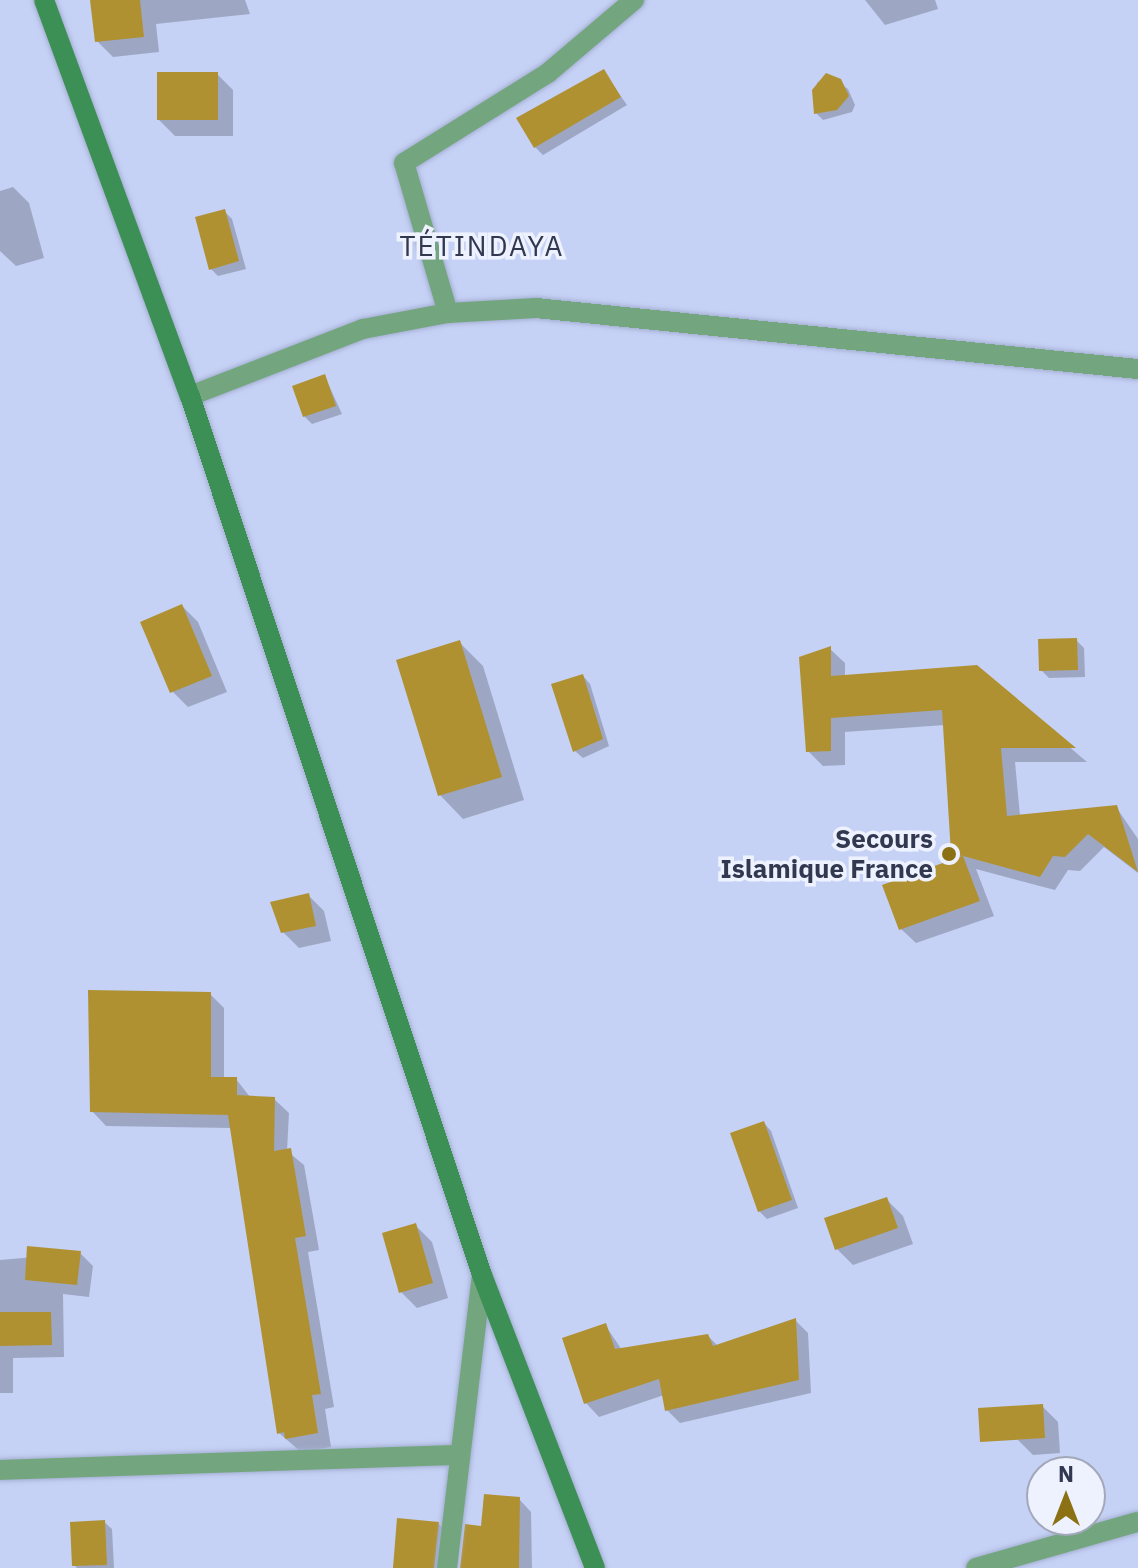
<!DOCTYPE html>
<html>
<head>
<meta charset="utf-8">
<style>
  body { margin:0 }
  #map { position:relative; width:1138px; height:1568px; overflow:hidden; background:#c5d1f5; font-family:"IBM Plex Sans",sans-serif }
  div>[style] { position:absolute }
  .shadow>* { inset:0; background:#0003 }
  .building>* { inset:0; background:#b09131 }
  .roads { filter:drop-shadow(0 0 2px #a4afd1) drop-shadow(0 0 2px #a4afd1) }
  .minor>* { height:20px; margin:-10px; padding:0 10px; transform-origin:10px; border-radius:10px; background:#73a67e }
  .secondary>* { height:20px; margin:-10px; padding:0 10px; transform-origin:10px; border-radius:10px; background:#3c9055 }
  .dots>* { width:22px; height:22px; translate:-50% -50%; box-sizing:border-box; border:4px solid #eef2ff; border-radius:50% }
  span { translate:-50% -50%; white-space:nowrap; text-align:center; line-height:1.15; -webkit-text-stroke:7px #eef2ff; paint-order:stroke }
  .poi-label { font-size:26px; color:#313850; font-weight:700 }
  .right { translate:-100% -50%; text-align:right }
  .neighbourhood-label { font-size:28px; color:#313850; letter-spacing:2px }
  .north { position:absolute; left:1026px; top:1456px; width:80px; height:80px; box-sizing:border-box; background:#eef2ff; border:2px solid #a2a8b9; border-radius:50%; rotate:0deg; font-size:22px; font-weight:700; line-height:32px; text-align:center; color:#313850 }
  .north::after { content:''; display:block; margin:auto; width:28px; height:36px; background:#8c7114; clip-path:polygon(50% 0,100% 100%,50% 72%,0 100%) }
</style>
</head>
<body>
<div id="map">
  <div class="shadow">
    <div style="clip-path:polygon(93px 0,245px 0,250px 14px,156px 24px,159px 52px,113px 57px,97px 41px)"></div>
    <div style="clip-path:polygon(865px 0,935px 0,938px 9px,885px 25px)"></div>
    <div style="clip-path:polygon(603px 71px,627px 105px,543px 155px,535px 147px)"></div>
    <div style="clip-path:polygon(217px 74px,233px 90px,233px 136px,175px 136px,159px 120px)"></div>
    <div style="clip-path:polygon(827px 75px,848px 89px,855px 105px,852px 112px,823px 120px,816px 113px,817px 83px)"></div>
    <div style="clip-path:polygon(13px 187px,29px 203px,44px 258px,16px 266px,0 251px,0 191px)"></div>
    <div style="clip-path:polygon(224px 211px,232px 219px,246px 269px,218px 276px,211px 269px)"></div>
    <div style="clip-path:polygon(325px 377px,342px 414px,312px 424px,304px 416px)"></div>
    <div style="clip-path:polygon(182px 606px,198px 622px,227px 692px,188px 707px,172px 691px)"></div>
    <div style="clip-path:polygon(1076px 640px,1084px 648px,1085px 677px,1049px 678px,1041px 670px)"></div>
    <div style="clip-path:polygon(459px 642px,483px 666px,524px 800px,463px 819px,440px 795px)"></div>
    <div style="clip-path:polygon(830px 649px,845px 663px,845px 677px,976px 667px,1087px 762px,1015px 762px,1020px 816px,1116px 807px,1138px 839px,1138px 873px,1104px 847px,1080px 871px,1068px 870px,1055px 890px,976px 869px,994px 916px,916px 943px,901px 929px,960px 859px,953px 852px,945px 725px,845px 732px,845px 765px,823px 766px,808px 751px)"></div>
    <div style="clip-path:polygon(583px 676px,590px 684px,609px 746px,583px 758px,575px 751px)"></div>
    <div style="clip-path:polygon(308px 895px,324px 911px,331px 941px,299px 948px,283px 932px)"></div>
    <div style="clip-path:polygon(210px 994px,224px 1008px,224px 1079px,236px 1079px,250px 1097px,274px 1099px,289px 1113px,287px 1151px,304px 1165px,319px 1250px,308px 1252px,334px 1407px,325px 1409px,331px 1447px,301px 1452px,279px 1433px,232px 1128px,106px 1126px,92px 1111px)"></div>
    <div style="clip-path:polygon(764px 1123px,771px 1131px,798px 1208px,767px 1219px,759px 1211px)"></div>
    <div style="clip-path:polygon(887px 1200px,903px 1216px,913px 1244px,853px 1265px,837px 1249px)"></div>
    <div style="clip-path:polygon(416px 1226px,432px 1242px,448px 1298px,417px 1308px,401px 1292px)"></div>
    <div style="clip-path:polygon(80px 1253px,93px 1266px,89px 1297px,63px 1294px,64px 1357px,13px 1358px,13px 1393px,0 1393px,0 1260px)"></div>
    <div style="clip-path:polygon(795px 1320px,808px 1333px,811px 1393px,680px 1423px,667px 1410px,664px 1395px,599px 1417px,586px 1403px,605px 1325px,622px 1350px,708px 1336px,718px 1346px)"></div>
    <div style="clip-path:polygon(1042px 1406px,1058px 1422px,1060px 1453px,1033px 1455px,1017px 1439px)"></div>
    <div style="clip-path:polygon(519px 1499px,531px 1512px,532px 1568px,462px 1568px)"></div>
    <div style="clip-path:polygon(104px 1522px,112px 1529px,114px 1568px,77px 1568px,74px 1565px)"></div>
    <div style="clip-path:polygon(439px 1524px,451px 1536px,448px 1568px,395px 1568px)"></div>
  </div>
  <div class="building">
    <div style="clip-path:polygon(90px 0,140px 0,144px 37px,95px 42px)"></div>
    <div style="clip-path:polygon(604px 69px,621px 97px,534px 148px,516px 118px)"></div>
    <div style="clip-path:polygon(157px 72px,218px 72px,218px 120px,157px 120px)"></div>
    <div style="clip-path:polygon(826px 73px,841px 79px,849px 96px,837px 110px,814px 114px,812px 90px)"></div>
    <div style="clip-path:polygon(225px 209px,239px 261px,209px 270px,195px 217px)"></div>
    <div style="clip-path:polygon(325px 374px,336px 406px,303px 417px,292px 386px)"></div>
    <div style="clip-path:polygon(182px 604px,212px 676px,170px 693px,140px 622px)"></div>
    <div style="clip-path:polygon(1077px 638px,1078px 670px,1039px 671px,1038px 639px)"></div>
    <div style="clip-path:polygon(460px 640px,502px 777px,438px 796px,396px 660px)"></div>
    <div style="clip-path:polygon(831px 646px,831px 676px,977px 665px,1076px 748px,1001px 748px,1007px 816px,1117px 805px,1138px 872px,1088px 834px,1065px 857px,1053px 856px,1040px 877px,963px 856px,980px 901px,899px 930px,882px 885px,962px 856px,951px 853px,942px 710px,831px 718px,831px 751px,806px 752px,799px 657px)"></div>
    <div style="clip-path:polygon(583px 674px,603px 739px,573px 752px,551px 684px)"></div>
    <div style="clip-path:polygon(309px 893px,316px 926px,281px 933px,270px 902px)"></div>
    <div style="clip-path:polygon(88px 990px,211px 992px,211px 1077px,237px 1077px,237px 1095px,275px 1097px,274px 1151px,291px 1148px,306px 1236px,295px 1238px,321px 1394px,312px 1395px,318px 1433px,285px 1439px,284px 1432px,277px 1434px,228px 1115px,90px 1112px)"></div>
    <div style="clip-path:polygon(764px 1121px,792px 1200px,758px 1212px,730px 1133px)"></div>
    <div style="clip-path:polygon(887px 1197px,898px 1228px,835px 1250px,824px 1218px)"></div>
    <div style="clip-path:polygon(416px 1223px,433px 1283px,399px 1293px,382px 1233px)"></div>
    <div style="clip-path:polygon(27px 1246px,81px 1251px,77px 1285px,25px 1280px)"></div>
    <div style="clip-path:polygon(0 1312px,51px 1312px,52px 1345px,0 1346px)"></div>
    <div style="clip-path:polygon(796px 1318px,799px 1380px,665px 1411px,659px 1379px,584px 1404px,562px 1338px,606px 1323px,615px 1349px,708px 1334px,713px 1346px)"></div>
    <div style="clip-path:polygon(1043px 1404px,1045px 1438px,980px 1442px,978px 1408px)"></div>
    <div style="clip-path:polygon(484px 1494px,520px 1497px,519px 1568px,460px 1568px,465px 1524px,481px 1526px)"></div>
    <div style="clip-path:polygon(397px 1518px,439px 1522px,434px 1568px,393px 1568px)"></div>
    <div style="clip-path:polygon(105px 1520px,107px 1565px,72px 1566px,70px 1522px)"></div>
  </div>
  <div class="roads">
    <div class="minor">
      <div style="left:448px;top:313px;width:156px;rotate:-106.3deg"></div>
      <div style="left:404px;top:163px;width:170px;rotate:-32deg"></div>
      <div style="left:548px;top:73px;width:113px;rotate:-40.3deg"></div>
      <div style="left:190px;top:396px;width:186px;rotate:-21.2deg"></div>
      <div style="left:363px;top:329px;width:86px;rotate:-10.7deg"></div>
      <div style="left:448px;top:313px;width:88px;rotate:-3.3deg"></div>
      <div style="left:536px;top:308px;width:605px;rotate:5.79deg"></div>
      <div style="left:0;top:1470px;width:460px;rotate:-1.9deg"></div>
      <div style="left:447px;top:1568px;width:295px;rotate:-83.2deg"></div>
      <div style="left:976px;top:1568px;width:168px;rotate:-15.9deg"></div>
    </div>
    <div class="secondary">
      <div style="left:44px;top:0;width:422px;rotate:69.8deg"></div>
      <div style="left:190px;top:396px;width:926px;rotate:71.62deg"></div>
      <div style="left:482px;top:1275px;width:314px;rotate:68.9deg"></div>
    </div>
  </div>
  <div class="dots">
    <div style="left:949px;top:854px;background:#8c7114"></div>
  </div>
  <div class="poi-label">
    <span class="right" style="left:933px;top:854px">Secours<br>Islamique France</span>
  </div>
  <div class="neighbourhood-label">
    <span style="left:482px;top:246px">TÉTINDAYA</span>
  </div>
  <div class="north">N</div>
</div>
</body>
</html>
